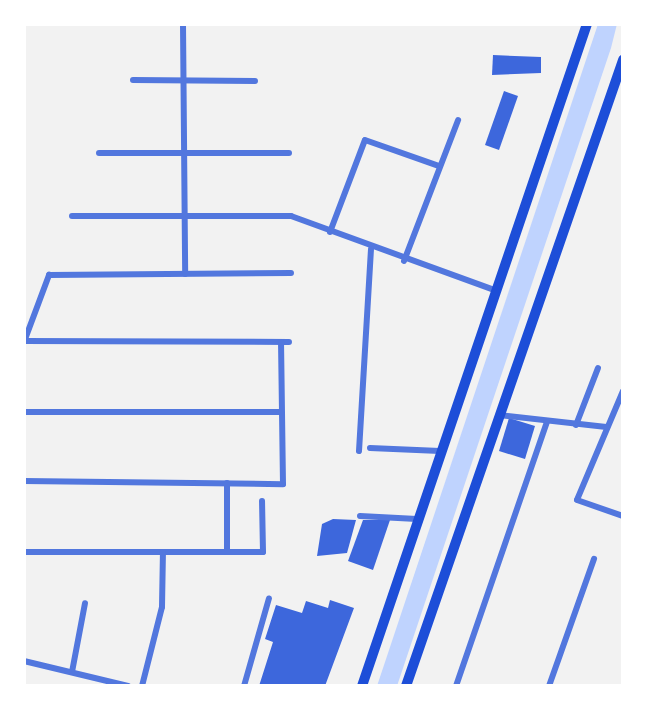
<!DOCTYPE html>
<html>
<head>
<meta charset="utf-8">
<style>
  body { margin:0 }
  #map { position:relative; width:647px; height:710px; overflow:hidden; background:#f2f2f2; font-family:"Fira Sans",sans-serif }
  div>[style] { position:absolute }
  .water>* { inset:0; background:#bfd3fe }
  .building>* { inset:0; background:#3d67dc }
  .minor>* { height:6px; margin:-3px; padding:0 3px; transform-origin:3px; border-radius:3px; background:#5277de }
  .primary>* { height:10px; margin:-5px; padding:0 5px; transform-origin:5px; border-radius:5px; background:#1d4ed8 }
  span { translate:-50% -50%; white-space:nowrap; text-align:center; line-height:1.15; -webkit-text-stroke:4.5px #fff; paint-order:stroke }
  .frame { position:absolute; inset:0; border:26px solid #fff; pointer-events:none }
</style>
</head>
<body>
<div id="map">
  <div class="water">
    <div style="clip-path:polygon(598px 24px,617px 24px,611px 48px,397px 686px,377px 686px)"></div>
  </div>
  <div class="building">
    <div style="clip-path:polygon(493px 55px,541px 57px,541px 73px,492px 75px)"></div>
    <div style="clip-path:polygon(504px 91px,518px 96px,499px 150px,485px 145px)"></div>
    <div style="clip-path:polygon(509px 418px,535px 426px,525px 459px,499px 451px)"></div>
    <div style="clip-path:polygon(333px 519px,356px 520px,347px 553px,317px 556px,322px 524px)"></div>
    <div style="clip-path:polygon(363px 520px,390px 520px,373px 570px,348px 561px)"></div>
    <div style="clip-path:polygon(330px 600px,354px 608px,325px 686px,259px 686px,273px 642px,265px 639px,276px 605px,302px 613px,306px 601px,328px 608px)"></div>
  </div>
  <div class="minor">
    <div style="left:183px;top:24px;width:250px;rotate:89.5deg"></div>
    <div style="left:133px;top:80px;width:122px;rotate:0.5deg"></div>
    <div style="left:99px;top:153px;width:190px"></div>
    <div style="left:72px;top:216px;width:219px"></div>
    <div style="left:291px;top:216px;width:219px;rotate:20deg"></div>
    <div style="left:330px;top:232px;width:98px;rotate:-69.2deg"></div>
    <div style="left:365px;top:140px;width:78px;rotate:19.4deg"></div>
    <div style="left:404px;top:261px;width:151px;rotate:-69deg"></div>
    <div style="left:25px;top:341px;width:264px;rotate:0.2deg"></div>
    <div style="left:24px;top:342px;width:72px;rotate:-69.5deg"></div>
    <div style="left:49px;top:275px;width:242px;rotate:-0.5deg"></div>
    <div style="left:623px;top:391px;width:118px;rotate:112.9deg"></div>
    <div style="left:577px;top:500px;width:49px;rotate:19.2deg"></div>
    <div style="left:24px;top:412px;width:257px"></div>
    <div style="left:499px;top:415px;width:108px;rotate:6.4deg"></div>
    <div style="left:576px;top:425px;width:61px;rotate:-68.9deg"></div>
    <div style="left:370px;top:448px;width:70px;rotate:2.5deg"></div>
    <div style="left:359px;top:451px;width:202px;rotate:-86.6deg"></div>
    <div style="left:24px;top:481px;width:259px;rotate:0.7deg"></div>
    <div style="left:283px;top:484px;width:142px;rotate:-90.8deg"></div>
    <div style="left:227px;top:483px;width:69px;rotate:90deg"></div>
    <div style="left:360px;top:516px;width:57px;rotate:3deg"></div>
    <div style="left:24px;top:552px;width:239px"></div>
    <div style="left:263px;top:552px;width:51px;rotate:-91.1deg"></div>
    <div style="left:24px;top:661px;width:107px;rotate:13.5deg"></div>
    <div style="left:72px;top:672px;width:70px;rotate:-79.3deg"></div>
    <div style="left:142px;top:686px;width:81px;rotate:-75.8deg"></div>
    <div style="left:162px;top:607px;width:55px;rotate:-89deg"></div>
    <div style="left:244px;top:686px;width:91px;rotate:-74.1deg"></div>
    <div style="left:456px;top:686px;width:279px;rotate:-71deg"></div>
    <div style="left:549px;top:686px;width:135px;rotate:-70.5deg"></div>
  </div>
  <div class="primary">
    <div style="left:362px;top:686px;width:699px;rotate:-71.23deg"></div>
    <div style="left:406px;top:686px;width:663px;rotate:-70.88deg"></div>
  </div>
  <div class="frame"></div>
</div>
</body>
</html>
